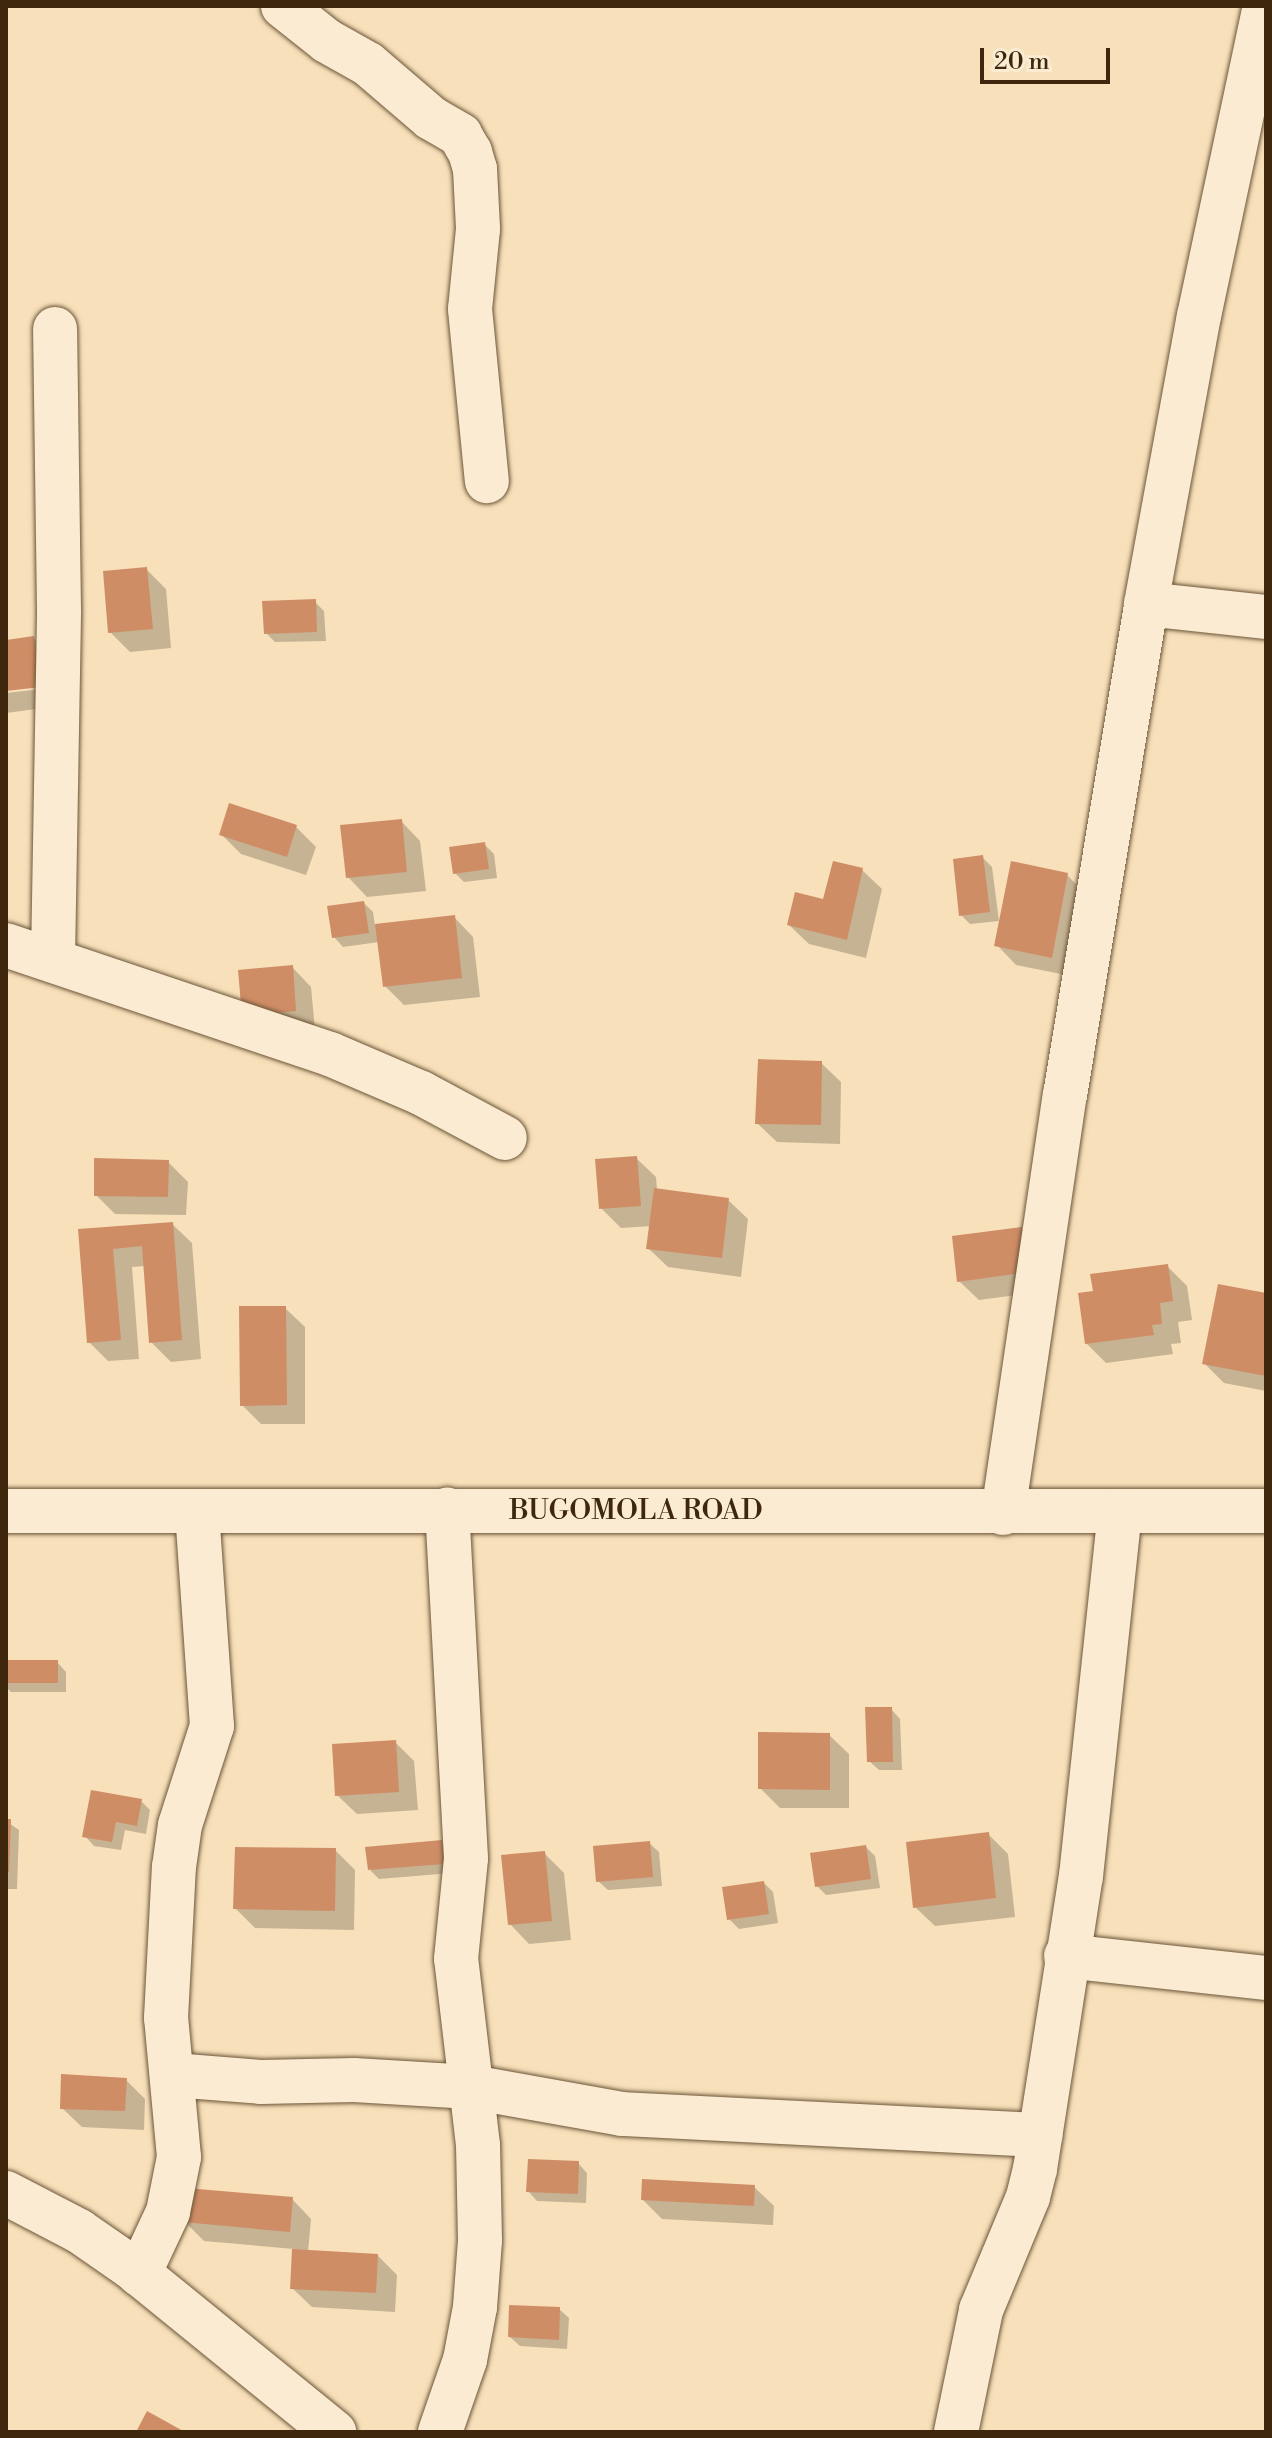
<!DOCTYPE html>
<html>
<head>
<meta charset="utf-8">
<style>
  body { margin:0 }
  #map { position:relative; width:1272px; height:2438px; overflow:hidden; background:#f7e0ba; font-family:"Libre Bodoni",serif }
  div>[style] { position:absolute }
  .shadow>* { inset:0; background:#0003 }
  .building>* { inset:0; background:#cf8d66 }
  .roads { filter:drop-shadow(0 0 2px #6c5538) drop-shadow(0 0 2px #6c5538) }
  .minor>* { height:44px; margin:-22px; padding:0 22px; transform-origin:22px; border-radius:22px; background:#faebd2 }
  span { translate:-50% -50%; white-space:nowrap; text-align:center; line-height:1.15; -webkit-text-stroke:8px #faebd2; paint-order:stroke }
  .street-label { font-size:28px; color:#3e270c }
  .frame { position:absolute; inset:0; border:8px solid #3e270c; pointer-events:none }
  .scale { position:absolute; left:980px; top:48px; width:130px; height:36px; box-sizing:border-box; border:4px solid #3e270c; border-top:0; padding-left:10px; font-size:24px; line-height:28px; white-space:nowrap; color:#3e270c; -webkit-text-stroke:6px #faebd2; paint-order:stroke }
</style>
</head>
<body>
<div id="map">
  <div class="shadow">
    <div style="clip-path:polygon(146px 569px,166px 589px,171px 648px,130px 652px,110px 632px)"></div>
    <div style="clip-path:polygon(315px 602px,324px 611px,326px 641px,275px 642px,266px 633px)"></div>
    <div style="clip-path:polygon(34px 638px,53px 658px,59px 706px,6px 713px,6px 693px,51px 688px,50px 684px,6px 689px,6px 642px)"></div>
    <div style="clip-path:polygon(401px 821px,420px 841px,426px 891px,367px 897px,348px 877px)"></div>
    <div style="clip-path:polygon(296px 827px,316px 847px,306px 875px,241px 854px,221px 834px)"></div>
    <div style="clip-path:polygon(484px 844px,494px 854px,497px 878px,464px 882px,455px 873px)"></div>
    <div style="clip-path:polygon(983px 858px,992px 867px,999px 921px,970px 924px,961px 915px)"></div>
    <div style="clip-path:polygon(862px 870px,882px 889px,866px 958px,809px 944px,789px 925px)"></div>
    <div style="clip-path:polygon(1067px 875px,1087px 895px,1071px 976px,1016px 965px,997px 945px)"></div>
    <div style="clip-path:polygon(364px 903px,373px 912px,375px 926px,454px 917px,473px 937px,480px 997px,404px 1005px,385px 986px,379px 942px,343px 947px,334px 937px)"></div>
    <div style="clip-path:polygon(292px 967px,311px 987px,315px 1030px,263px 1034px)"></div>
    <div style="clip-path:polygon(821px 1063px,841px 1082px,840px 1144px,777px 1142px,757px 1123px)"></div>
    <div style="clip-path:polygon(636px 1158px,656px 1177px,657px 1190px,728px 1200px,748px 1219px,741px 1277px,668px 1267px,648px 1248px,651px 1226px,621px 1228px,601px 1208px)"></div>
    <div style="clip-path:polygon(168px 1162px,188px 1182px,186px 1215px,115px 1214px,96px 1195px)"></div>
    <div style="clip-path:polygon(172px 1224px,192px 1243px,201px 1359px,171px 1362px,151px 1342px,145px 1266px,132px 1267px,139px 1359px,108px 1361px,89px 1342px,80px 1231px)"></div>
    <div style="clip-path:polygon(1022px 1229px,1041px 1249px,1047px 1291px,979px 1300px,959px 1281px)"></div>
    <div style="clip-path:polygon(1167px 1266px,1187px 1286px,1192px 1320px,1178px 1322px,1181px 1343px,1171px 1344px,1173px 1354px,1106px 1363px,1086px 1343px,1095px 1293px)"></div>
    <div style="clip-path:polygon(1266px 1295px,1266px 1391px,1224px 1383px,1204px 1363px)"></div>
    <div style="clip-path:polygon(285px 1308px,305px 1327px,305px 1424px,261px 1424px,242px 1405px)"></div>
    <div style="clip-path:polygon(6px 1662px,57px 1662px,66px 1672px,66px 1692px,11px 1692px,6px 1687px)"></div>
    <div style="clip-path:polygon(891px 1709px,900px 1719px,902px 1770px,879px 1770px,869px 1761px)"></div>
    <div style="clip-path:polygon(829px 1735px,849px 1754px,849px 1808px,780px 1808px,760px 1788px)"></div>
    <div style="clip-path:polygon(395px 1742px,414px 1761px,418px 1810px,357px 1814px,337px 1795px)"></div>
    <div style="clip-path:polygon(141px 1801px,150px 1810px,146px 1834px,125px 1830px,121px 1850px,94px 1846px,85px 1836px)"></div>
    <div style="clip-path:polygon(6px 1821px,19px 1830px,17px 1889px,6px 1889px)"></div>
    <div style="clip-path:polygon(988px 1834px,1008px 1854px,1015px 1917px,935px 1926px,915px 1907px)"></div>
    <div style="clip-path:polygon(441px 1842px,451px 1852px,452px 1873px,379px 1879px,370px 1870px)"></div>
    <div style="clip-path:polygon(649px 1843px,659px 1852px,662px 1886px,608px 1890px,598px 1881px)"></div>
    <div style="clip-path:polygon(866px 1847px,875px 1856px,880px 1888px,826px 1895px,817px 1886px)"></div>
    <div style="clip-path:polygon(335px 1850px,355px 1870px,354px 1930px,255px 1928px,235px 1908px)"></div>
    <div style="clip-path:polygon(544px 1853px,564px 1873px,571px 1940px,529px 1944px,510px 1924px)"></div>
    <div style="clip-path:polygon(764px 1883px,773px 1892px,778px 1923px,739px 1929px,729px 1919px)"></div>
    <div style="clip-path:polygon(126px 2080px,145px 2099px,144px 2130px,82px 2127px,62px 2108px)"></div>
    <div style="clip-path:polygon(578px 2163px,587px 2173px,586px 2203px,537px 2201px,528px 2191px)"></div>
    <div style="clip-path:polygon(754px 2187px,774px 2206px,773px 2225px,662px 2219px,643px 2200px)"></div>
    <div style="clip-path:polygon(292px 2199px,311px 2219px,308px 2252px,378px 2256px,397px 2275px,395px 2312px,312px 2307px,292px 2288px,294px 2249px,204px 2241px,185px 2222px)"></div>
    <div style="clip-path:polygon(559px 2309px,569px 2318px,567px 2349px,520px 2346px,510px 2337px)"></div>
  </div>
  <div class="building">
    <div style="clip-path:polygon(147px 567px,153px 629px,108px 633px,103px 571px)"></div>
    <div style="clip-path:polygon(316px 599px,317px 632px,264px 634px,262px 601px)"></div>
    <div style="clip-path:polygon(34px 636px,41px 687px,6px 691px,6px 640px)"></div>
    <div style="clip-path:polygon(229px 803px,297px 825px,287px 857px,219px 835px)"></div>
    <div style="clip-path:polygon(402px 819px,407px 872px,346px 878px,340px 825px)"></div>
    <div style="clip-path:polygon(485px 842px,489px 869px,453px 874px,449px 847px)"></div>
    <div style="clip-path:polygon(983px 855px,990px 912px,959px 916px,953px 859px)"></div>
    <div style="clip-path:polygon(833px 861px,863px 868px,847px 940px,787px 925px,795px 892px,823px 899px)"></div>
    <div style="clip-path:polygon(1011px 861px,1068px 873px,1052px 958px,994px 946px)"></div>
    <div style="clip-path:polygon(364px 901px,369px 933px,332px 938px,327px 906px)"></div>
    <div style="clip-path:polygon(455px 915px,462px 978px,383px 987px,375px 924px)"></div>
    <div style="clip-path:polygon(293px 965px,296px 1011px,242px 1016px,238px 970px)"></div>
    <div style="clip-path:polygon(758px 1059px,822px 1061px,821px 1125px,755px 1124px)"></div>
    <div style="clip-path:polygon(637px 1156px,641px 1206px,599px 1209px,595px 1159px)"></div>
    <div style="clip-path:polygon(94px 1158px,169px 1160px,168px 1197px,94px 1196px)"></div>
    <div style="clip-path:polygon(654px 1188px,729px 1198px,722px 1258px,646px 1249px)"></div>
    <div style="clip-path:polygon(173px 1222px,182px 1340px,149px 1343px,142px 1246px,113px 1249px,121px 1340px,87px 1343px,78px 1229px)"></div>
    <div style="clip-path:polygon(1022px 1227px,1029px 1272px,957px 1282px,952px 1236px)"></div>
    <div style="clip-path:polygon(1168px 1264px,1173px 1301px,1160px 1303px,1162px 1324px,1152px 1325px,1154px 1335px,1085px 1344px,1078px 1293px,1093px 1291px,1090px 1274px)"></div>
    <div style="clip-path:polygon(1218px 1284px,1266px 1293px,1266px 1376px,1202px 1364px)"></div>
    <div style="clip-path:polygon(239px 1306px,286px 1306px,287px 1405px,240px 1406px)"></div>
    <div style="clip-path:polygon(6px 1660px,58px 1660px,58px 1683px,6px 1683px)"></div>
    <div style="clip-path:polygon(865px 1707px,892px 1707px,893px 1762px,867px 1762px)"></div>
    <div style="clip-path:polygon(758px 1732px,830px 1733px,830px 1790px,758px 1789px)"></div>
    <div style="clip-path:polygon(396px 1740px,399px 1792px,335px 1796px,332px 1744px)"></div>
    <div style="clip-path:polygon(91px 1790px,142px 1799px,137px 1826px,116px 1822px,112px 1842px,82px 1837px)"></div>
    <div style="clip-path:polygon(6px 1819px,11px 1819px,9px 1872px,6px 1872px)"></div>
    <div style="clip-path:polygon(989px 1832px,996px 1898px,913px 1908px,906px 1842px)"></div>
    <div style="clip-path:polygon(442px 1840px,444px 1864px,368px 1870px,365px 1847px)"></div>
    <div style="clip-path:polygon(650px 1841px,653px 1877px,596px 1882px,593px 1846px)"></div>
    <div style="clip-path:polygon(866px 1845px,871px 1879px,815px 1887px,810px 1853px)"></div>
    <div style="clip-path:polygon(235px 1847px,336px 1848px,335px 1911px,233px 1909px)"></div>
    <div style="clip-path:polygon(545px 1851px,552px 1921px,508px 1925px,501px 1855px)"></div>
    <div style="clip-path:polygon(764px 1881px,769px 1914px,727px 1920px,722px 1887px)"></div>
    <div style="clip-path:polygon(61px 2074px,127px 2078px,125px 2111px,60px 2109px)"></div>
    <div style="clip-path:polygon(528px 2159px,579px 2161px,578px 2194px,526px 2192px)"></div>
    <div style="clip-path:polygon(642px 2179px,755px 2185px,754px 2206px,641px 2200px)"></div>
    <div style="clip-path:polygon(186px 2188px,293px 2197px,290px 2232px,183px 2222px)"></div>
    <div style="clip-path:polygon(292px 2249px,378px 2254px,376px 2293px,290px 2289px)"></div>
    <div style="clip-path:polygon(509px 2305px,560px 2307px,559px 2340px,508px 2337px)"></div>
    <div style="clip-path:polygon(147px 2411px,185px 2432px,136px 2432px)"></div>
  </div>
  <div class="roads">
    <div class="minor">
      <div style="left:283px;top:6px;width:56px;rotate:38.5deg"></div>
      <div style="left:327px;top:41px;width:47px;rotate:29.3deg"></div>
      <div style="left:368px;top:64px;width:83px;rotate:40.6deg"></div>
      <div style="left:431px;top:118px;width:34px;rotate:30deg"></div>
      <div style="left:460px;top:135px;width:20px;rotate:60deg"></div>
      <div style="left:470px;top:152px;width:18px;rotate:74deg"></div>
      <div style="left:475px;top:169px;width:60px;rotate:87.1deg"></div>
      <div style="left:478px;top:229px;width:80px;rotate:95.7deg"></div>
      <div style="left:470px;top:309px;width:173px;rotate:84.4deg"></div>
      <div style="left:1146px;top:604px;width:121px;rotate:6.2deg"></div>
      <div style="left:6px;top:945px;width:342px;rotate:18.6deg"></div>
      <div style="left:330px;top:1054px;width:99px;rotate:23.2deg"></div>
      <div style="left:421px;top:1093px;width:95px;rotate:28.2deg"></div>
      <div style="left:53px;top:959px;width:349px;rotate:-89deg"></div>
      <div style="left:59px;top:610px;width:281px;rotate:-90.8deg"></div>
      <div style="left:6px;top:1511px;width:1260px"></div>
      <div style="left:1003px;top:1513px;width:423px;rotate:-81.6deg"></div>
      <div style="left:1065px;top:1095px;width:498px;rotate:-80.6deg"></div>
      <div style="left:1146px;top:604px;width:293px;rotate:-79.6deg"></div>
      <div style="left:1199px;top:316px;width:317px;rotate:-78deg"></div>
      <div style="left:1066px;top:1956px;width:201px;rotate:6.3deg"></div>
      <div style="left:173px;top:2075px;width:88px;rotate:4.5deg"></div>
      <div style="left:261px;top:2082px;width:93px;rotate:-1.2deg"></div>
      <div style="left:354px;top:2080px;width:117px;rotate:3.4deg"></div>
      <div style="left:471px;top:2087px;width:153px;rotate:10.1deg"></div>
      <div style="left:622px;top:2114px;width:419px;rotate:2.9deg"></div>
      <div style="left:6px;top:2193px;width:82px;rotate:27.5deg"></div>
      <div style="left:79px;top:2231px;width:63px;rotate:34.7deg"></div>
      <div style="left:131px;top:2267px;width:262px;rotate:39.1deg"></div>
      <div style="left:139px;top:2274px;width:68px;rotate:-64.9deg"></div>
      <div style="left:168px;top:2212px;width:56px;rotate:-78.7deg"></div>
      <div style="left:179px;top:2157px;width:140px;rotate:-95.3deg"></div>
      <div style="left:166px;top:2018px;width:151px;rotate:-87deg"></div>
      <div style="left:174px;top:1867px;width:42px;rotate:-81.9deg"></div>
      <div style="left:180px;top:1825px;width:104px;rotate:-72.1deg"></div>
      <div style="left:212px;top:1726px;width:215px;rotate:-94deg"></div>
      <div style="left:440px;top:2432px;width:76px;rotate:-70.9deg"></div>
      <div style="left:465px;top:2360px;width:54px;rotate:-79.3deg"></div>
      <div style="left:475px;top:2307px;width:67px;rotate:-85.7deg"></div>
      <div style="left:480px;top:2240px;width:95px;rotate:-91.2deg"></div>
      <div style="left:478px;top:2145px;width:187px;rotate:-96.7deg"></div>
      <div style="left:456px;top:1959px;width:101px;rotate:-84.3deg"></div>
      <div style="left:466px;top:1858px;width:349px;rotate:-93.1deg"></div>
      <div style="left:956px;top:2432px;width:125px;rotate:-78.4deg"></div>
      <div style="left:981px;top:2310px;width:122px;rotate:-67.4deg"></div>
      <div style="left:1028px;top:2197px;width:29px;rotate:-76deg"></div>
      <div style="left:1035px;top:2169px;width:297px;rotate:-81.1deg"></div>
      <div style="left:1081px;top:1876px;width:365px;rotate:-83.9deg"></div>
    </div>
  </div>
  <div class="street-label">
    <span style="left:636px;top:1511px">BUGOMOLA ROAD</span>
  </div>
  <div class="frame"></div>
  <div class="scale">20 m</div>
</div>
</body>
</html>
